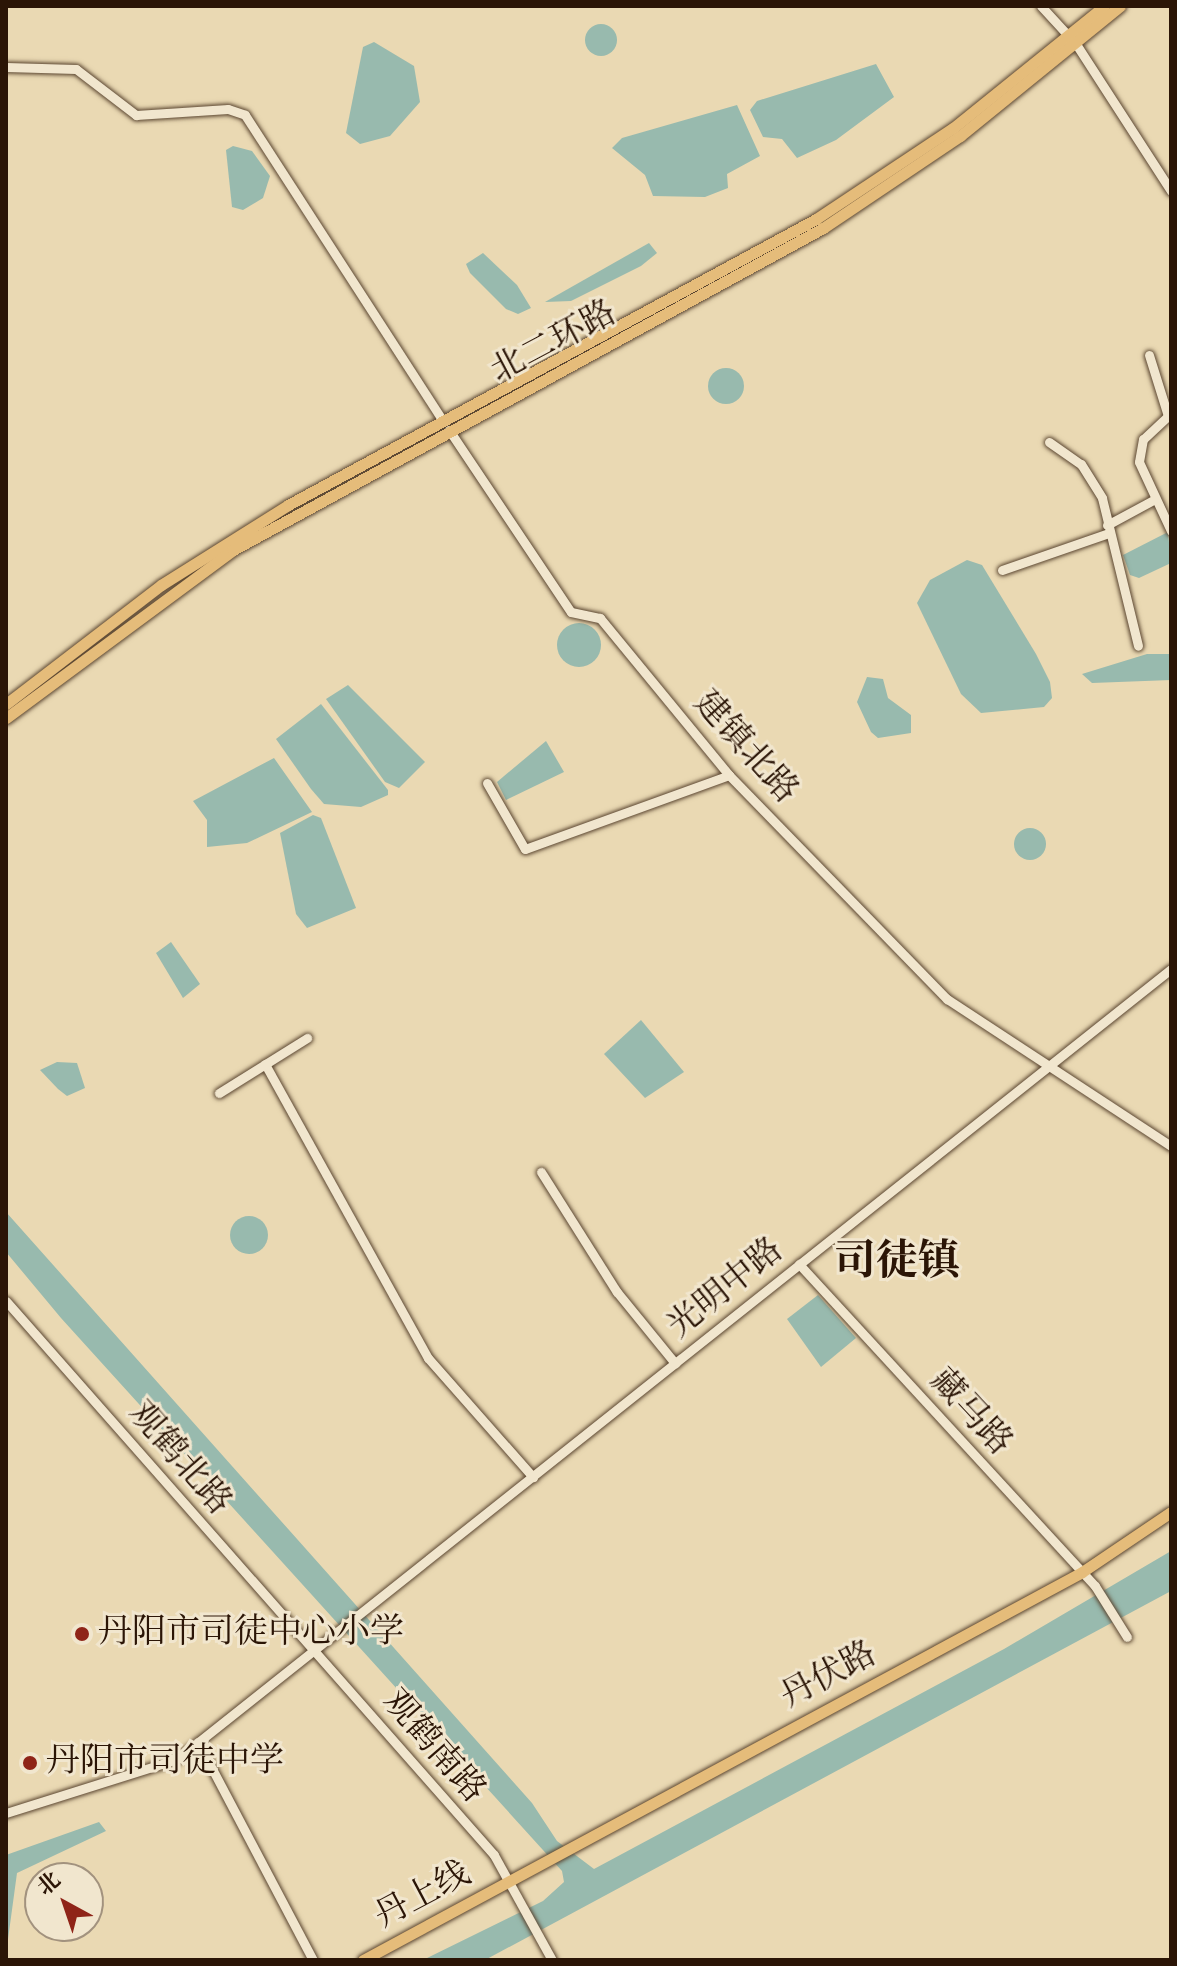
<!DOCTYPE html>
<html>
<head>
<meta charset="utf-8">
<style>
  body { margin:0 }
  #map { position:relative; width:1177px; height:1966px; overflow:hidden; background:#ead9b3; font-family:"Sorts Mill Goudy","Noto Serif SC",serif }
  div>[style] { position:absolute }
  .water>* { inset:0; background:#98baae }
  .round { border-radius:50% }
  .roads { filter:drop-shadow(0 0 2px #5b4631) drop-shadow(0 0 2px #5b4631) }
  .minor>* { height:9px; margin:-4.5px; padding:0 4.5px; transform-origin:4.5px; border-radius:4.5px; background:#f1e6ce }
  .major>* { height:11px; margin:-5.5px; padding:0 5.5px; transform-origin:5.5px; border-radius:5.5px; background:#e5bc7a }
  .dots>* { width:22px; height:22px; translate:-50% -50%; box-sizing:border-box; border:4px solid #f1e6ce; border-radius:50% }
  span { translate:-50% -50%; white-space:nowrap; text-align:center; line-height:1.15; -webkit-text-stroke:6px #f1e6ce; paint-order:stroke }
  .street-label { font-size:34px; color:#2b1506 }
  .poi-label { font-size:34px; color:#2b1506 }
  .left { translate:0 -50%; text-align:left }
  .district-label { font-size:42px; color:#2b1506; font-weight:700 }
  .frame { position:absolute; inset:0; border:8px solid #2b1506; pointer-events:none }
  .north { position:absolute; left:24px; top:1862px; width:80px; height:80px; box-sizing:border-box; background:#f1e6ce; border:2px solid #a2927e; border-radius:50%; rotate:320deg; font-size:22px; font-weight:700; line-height:32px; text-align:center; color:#2b1506 }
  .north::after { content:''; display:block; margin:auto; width:28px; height:36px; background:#8f2418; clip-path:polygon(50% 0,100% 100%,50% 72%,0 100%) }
</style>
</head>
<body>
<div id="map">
  <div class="water">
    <div class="round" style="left:585px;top:24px;width:32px;height:32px"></div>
    <div style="clip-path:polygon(374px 42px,414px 66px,420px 102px,390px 136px,360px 144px,346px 133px,363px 47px)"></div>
    <div style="clip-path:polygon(876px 64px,894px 97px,836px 140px,797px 158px,782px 139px,763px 137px,750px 110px,757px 101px)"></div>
    <div style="clip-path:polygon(737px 105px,760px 156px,727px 174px,728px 188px,705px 197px,653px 196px,645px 175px,612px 148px,622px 138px)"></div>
    <div style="clip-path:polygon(233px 146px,252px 151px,270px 176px,263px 198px,243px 210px,232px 207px,226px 150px)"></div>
    <div style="clip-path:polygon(649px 243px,657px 253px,641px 266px,571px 301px,545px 302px)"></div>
    <div style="clip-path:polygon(483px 253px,517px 285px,531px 308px,518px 314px,506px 309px,470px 273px,466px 264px)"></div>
    <div class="round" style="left:708px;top:368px;width:36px;height:36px"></div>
    <div style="clip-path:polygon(1168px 532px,1171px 563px,1139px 578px,1130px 575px,1123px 555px)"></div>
    <div style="clip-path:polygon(967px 560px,982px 565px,1036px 654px,1050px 682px,1052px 698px,1044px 707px,981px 713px,961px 694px,917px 603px,930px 580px)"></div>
    <div class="round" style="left:557px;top:623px;width:44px;height:44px"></div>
    <div style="clip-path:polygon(1147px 654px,1171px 654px,1171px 680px,1092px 683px,1082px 674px)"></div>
    <div style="clip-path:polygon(867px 677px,883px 679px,888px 698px,911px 715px,911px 733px,878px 738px,871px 732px,857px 702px)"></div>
    <div style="clip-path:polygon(348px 685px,425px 762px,399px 788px,385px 782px,326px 699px)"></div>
    <div style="clip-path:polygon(321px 704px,388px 790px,388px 795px,361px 807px,324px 804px,311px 789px,276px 739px)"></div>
    <div style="clip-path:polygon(546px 741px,564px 772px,506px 800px,497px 782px)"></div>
    <div style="clip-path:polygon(274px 758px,312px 812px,247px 843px,207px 847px,207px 820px,193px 801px)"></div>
    <div style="clip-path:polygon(313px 815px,321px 818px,356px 908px,307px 928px,296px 914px,280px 833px)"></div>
    <div class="round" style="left:1014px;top:828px;width:32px;height:32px"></div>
    <div style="clip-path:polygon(171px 942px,200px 984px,183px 998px,156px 953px)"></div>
    <div style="clip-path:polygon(641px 1020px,684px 1072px,645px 1098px,604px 1054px)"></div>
    <div style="clip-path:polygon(57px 1062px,77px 1063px,85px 1088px,67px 1096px,58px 1089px,40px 1070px)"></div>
    <div style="clip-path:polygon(6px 1212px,532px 1803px,557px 1841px,594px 1869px,1004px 1649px,1171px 1551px,1171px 1591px,485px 1960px,423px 1960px,543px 1901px,564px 1882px,562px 1871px,61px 1318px,6px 1252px)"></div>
    <div class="round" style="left:230px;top:1216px;width:38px;height:38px"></div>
    <div style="clip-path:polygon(818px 1295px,856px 1338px,821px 1367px,787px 1319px)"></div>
    <div style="clip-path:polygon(99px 1822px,106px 1831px,17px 1873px,6px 1954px,6px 1855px)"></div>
  </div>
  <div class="roads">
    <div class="minor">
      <div style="left:1041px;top:6px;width:52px;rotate:47.4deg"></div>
      <div style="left:1076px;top:44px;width:175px;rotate:57.1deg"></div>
      <div style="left:6px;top:67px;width:70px;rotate:1.6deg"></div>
      <div style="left:76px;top:69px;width:76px;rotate:37.5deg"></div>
      <div style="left:136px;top:115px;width:92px;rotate:-3.7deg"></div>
      <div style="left:228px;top:109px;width:18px;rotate:19deg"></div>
      <div style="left:245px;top:115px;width:364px;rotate:57.1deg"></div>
      <div style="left:1149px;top:355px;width:64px;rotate:72.7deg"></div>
      <div style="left:1168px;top:416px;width:34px;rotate:137deg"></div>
      <div style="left:1143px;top:439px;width:23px;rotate:100deg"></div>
      <div style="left:1139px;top:462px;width:76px;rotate:65.1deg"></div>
      <div style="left:449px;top:430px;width:219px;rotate:56.2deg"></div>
      <div style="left:571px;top:612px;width:30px;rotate:12deg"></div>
      <div style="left:600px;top:618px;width:203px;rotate:50.6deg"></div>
      <div style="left:729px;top:775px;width:313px;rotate:45.8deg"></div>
      <div style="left:947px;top:999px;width:268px;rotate:33.3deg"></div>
      <div style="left:1049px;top:442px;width:39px;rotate:35deg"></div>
      <div style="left:1081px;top:464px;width:40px;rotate:58deg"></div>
      <div style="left:1102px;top:498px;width:152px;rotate:76.3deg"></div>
      <div style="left:1107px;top:525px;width:55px;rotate:-28.4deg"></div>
      <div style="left:1002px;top:570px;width:113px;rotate:-19.1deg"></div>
      <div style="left:487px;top:783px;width:76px;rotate:60.1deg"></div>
      <div style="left:525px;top:849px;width:217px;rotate:-19.9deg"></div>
      <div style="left:265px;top:1064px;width:336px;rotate:61deg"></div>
      <div style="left:428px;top:1358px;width:159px;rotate:48.6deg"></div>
      <div style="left:219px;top:1093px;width:104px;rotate:-32deg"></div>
      <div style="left:541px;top:1172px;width:142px;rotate:57.7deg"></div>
      <div style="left:617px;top:1292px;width:92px;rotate:50.8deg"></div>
      <div style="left:799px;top:1264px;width:437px;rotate:47.4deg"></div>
      <div style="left:1095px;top:1586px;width:60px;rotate:57.9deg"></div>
      <div style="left:6px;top:1301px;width:738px;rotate:48.62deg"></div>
      <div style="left:494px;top:1855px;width:120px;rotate:61.1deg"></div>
      <div style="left:198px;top:1742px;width:246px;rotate:62.2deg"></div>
      <div style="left:6px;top:1813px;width:179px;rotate:-17.5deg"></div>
      <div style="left:177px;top:1759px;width:1270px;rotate:-38.48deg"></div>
    </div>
    <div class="major">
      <div style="left:6px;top:704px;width:195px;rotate:-37.5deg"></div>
      <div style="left:161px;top:585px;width:150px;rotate:-32.2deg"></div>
      <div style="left:288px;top:505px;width:600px;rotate:-28.44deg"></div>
      <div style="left:816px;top:219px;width:164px;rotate:-33.6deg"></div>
      <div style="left:953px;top:128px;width:194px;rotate:-38.9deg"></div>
      <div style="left:6px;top:718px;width:282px;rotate:-36.5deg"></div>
      <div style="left:233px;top:550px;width:672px;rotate:-28.62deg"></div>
      <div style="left:823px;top:228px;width:165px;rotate:-33.9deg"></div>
      <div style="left:960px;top:136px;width:206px;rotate:-39.1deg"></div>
      <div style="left:363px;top:1960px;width:817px;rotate:-28.35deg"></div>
      <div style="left:1082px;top:1572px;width:107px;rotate:-34deg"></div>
    </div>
  </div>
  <div class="dots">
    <div style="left:82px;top:1634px;background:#8f2418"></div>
    <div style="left:30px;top:1763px;background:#8f2418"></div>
  </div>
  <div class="street-label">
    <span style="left:554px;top:343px;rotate:-28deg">北二环路</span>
    <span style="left:745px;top:748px;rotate:48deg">建镇北路</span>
    <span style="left:726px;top:1289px;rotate:-39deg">光明中路</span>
    <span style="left:970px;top:1413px;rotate:47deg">藏马路</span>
    <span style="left:179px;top:1459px;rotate:49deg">观鹤北路</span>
    <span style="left:829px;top:1676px;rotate:-28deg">丹伏路</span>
    <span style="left:433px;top:1747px;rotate:49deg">观鹤南路</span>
    <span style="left:423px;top:1896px;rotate:-28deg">丹上线</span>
  </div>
  <div class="poi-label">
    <span class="left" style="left:98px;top:1634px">丹阳市司徒中心小学</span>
    <span class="left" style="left:46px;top:1763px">丹阳市司徒中学</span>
  </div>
  <div class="district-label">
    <span style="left:897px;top:1264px">司徒镇</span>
  </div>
  <div class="frame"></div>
  <div class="north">北</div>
</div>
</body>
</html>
